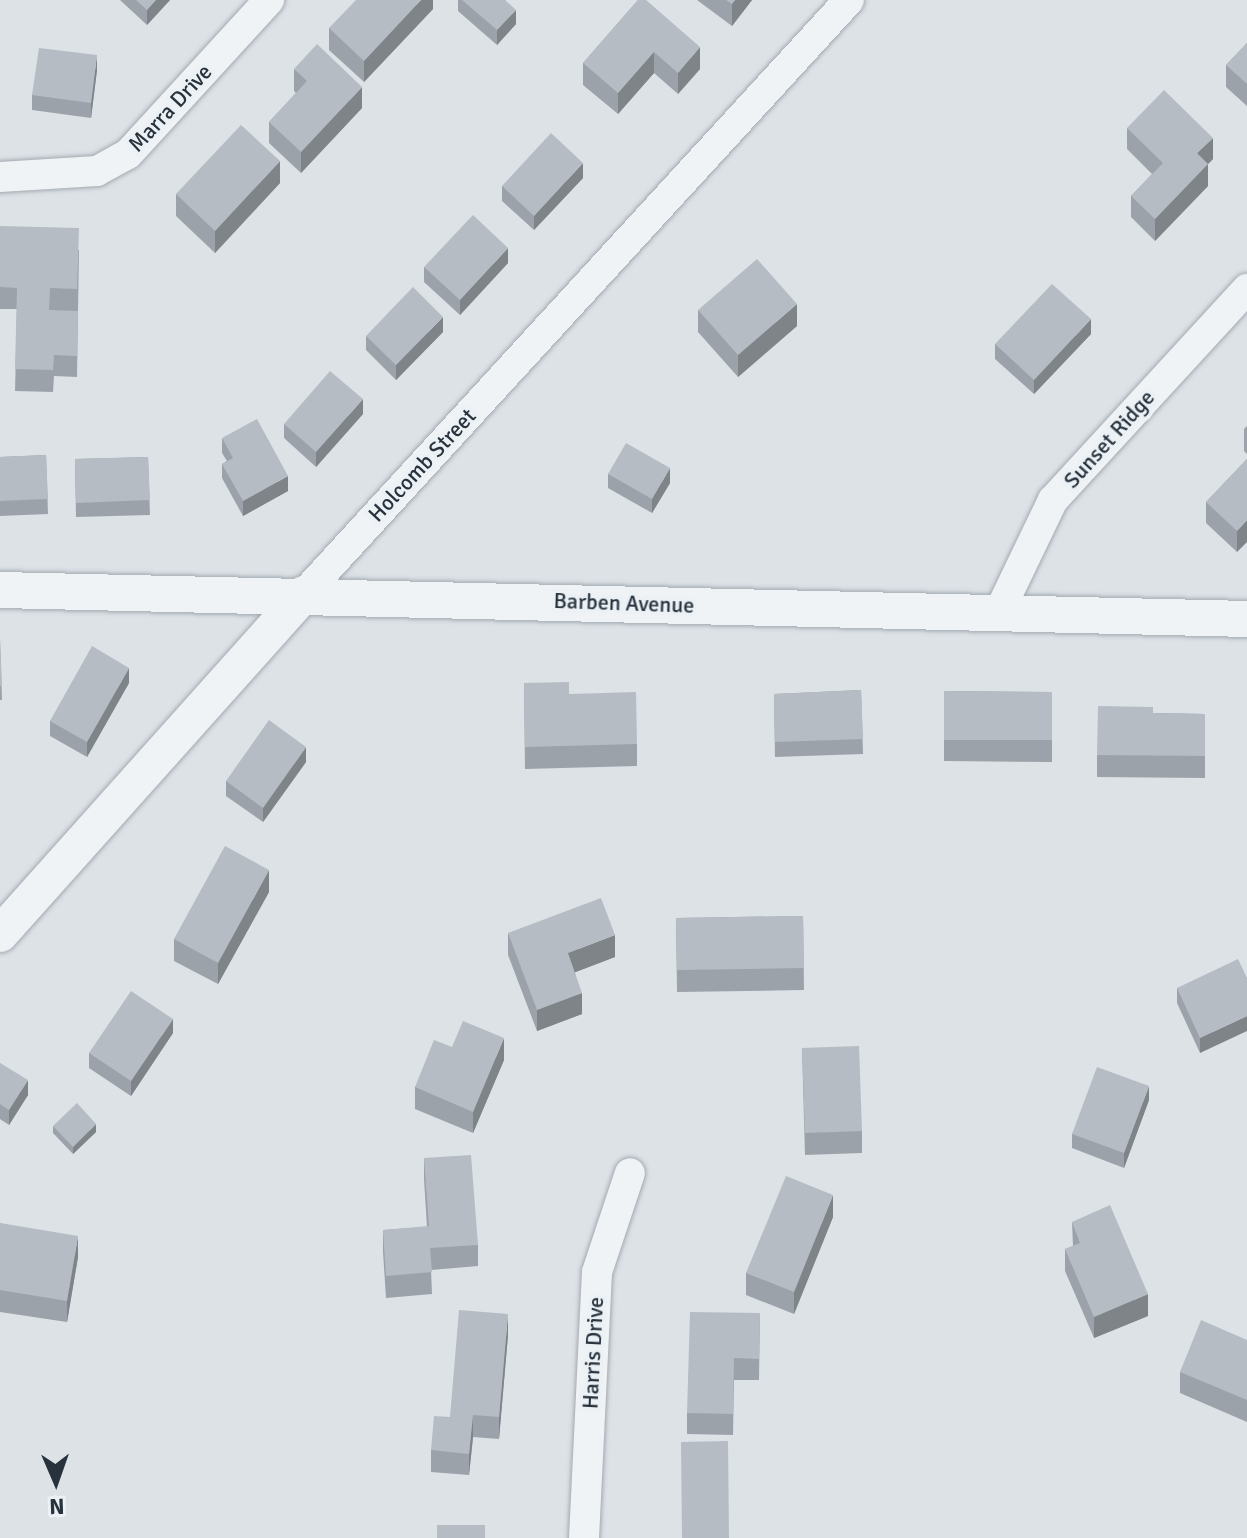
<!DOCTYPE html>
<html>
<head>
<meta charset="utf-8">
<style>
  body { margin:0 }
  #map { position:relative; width:1247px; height:1538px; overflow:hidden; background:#dde2e7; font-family:Signika,sans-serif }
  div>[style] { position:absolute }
  .roads { filter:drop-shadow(0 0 2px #a3aab1) drop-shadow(0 0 2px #a3aab1) }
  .minor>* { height:30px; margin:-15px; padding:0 15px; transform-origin:15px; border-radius:15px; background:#f0f3f5 }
  .tertiary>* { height:36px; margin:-18px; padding:0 18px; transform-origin:18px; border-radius:18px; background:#f0f3f5 }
  .wall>* { inset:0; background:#9ca2a9 }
  .shaded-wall>* { inset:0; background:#7f8489 }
  .building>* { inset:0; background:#b5bcc4 }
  span { translate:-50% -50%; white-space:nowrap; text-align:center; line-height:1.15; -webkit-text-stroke:8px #ecf1f5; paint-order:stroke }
  .street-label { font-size:22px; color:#27323d }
  .north { position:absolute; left:16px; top:1442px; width:80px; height:80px; -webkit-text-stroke:6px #ecf1f5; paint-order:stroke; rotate:178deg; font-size:22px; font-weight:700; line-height:32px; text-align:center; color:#27323d }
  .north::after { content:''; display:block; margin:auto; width:28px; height:36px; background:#27323d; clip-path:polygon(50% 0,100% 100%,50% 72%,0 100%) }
</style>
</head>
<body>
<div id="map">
  <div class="roads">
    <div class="minor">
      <div style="left:0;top:177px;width:97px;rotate:-3.5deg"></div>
      <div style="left:97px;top:171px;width:35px;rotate:-29deg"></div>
      <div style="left:128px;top:154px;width:209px;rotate:-47.5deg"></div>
      <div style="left:304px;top:594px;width:806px;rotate:-47.46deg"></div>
      <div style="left:1000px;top:610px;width:122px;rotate:-64.3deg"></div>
      <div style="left:1053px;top:500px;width:287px;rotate:-47.4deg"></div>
      <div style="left:584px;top:1538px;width:266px;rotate:-87.2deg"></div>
      <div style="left:597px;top:1272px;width:104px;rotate:-71.6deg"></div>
    </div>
    <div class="tertiary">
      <div style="left:0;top:590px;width:1247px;rotate:1.33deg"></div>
      <div style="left:0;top:934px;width:456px;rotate:-48.2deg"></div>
    </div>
  </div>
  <div class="wall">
    <div style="clip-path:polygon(120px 0,170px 0,147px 25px)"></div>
    <div style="clip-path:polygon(433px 0,433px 9px,364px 82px,329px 50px,329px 28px)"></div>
    <div style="clip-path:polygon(458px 0,505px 0,516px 24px,497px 45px,458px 11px)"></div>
    <div style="clip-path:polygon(638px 0,700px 69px,678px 94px,654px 73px,618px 114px,583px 85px,583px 63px)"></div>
    <div style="clip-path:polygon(697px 0,752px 0,732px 26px)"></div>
    <div style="clip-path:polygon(1247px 43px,1247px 106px,1226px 87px,1226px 65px)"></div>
    <div style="clip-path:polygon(294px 69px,362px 108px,301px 173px,269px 143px,269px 122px,296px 93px,294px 91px)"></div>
    <div style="clip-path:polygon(97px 70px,91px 118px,32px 110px,32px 95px)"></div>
    <div style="clip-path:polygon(1127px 128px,1213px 159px,1208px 164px,1208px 186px,1155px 241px,1131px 217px,1131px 196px,1152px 174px,1127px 149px)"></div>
    <div style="clip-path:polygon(583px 178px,534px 230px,502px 201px,502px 186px)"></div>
    <div style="clip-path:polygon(280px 183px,215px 253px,176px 216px,176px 194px)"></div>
    <div style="clip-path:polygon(0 226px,79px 250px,77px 377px,54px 376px,53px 392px,15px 391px,17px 309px,0 309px)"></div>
    <div style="clip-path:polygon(508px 263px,460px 315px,424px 282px,424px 267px)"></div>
    <div style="clip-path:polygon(698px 310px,797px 326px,738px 377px,698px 332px)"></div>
    <div style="clip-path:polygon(443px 332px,396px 380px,366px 350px,366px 336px)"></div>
    <div style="clip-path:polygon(1091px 334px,1034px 394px,995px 359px,995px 344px)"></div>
    <div style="clip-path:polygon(363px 414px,316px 467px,284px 438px,284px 424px)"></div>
    <div style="clip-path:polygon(1247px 426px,1247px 454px,1244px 451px,1244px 429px)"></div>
    <div style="clip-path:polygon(222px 438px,288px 491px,243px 516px,222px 478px,222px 464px,227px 461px,222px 453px)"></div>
    <div style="clip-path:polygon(46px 455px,48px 514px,0 516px,0 457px)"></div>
    <div style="clip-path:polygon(148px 457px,150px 515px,76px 517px,75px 459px)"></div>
    <div style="clip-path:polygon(1247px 459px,1237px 552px,1206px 523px,1206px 502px)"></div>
    <div style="clip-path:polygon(608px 474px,670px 483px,652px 513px,608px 488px)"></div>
    <div style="clip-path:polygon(0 639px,2px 700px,0 700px)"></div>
    <div style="clip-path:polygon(129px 683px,87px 757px,50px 736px,50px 721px)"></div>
    <div style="clip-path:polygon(524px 683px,569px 694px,637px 744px,637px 766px,525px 769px)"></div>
    <div style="clip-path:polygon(861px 690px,863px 754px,775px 757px,774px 694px)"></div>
    <div style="clip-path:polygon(944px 691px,1052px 692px,1052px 762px,944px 761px)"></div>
    <div style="clip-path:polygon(1153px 713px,1205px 714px,1205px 778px,1097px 777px,1097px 755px)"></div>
    <div style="clip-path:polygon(306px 762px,263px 822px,226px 796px,226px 781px)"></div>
    <div style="clip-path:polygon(269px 892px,218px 984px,174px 961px,174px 939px)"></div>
    <div style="clip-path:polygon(803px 916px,804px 990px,677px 992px,676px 918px)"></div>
    <div style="clip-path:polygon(508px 933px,615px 957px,575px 972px,582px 1014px,537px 1031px,508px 955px)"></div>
    <div style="clip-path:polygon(1247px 978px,1200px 1053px,1177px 1003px,1177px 988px)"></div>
    <div style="clip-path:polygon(173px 1033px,131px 1096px,89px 1068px,89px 1053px)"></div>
    <div style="clip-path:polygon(452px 1047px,504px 1060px,473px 1133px,415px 1109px,415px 1087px)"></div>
    <div style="clip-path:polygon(802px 1048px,862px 1131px,862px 1153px,805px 1155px)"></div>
    <div style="clip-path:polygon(0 1063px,28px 1095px,9px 1125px,0 1119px)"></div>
    <div style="clip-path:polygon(1149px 1100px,1124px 1168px,1072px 1148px,1072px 1134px)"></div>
    <div style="clip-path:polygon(53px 1126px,96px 1132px,73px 1154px,53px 1133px)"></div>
    <div style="clip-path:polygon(424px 1158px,478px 1245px,478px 1266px,431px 1270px,432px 1294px,386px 1298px,383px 1252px,383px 1230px,427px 1227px,424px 1179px)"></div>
    <div style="clip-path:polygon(833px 1217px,794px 1314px,746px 1295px,746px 1273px)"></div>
    <div style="clip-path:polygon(1072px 1222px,1148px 1316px,1094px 1338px,1065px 1271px,1065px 1249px,1073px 1246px)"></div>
    <div style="clip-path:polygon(0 1223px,78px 1257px,67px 1322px,0 1312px)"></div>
    <div style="clip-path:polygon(760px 1313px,759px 1380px,734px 1380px,733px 1435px,687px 1434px,687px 1413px)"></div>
    <div style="clip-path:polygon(508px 1335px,499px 1439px,473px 1437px,469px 1475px,431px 1472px,431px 1450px,450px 1417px)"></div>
    <div style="clip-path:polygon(1247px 1340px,1247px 1422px,1180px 1393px,1180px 1372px)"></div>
  </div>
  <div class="shaded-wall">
    <div style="clip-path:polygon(156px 0,170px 0,147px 25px,147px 10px)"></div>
    <div style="clip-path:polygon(421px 0,433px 0,433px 9px,364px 82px,364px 61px)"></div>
    <div style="clip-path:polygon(735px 0,752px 0,732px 26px,732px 4px)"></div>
    <div style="clip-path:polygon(516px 10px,516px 24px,497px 45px,497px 30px)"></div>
    <div style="clip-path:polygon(700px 47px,700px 69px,678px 94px,678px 73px)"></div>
    <div style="clip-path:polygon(654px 52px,654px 73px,618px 114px,618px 93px)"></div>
    <div style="clip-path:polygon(97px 55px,97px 70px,91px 118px,91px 103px)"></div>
    <div style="clip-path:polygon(362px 87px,362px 108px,301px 173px,301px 152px)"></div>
    <div style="clip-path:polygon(1213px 138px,1213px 159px,1197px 175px,1197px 153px)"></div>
    <div style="clip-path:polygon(280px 161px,280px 183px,215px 253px,215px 231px)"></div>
    <div style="clip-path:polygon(583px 163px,583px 178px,534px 230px,534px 216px)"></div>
    <div style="clip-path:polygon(1208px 164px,1208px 186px,1155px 241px,1155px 219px)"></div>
    <div style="clip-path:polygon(508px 248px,508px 263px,460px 315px,460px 300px)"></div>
    <div style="clip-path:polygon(797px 304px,797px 326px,738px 377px,738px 355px)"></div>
    <div style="clip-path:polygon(443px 317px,443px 332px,396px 380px,396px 365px)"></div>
    <div style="clip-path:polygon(1091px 319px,1091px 334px,1034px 394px,1034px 380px)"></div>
    <div style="clip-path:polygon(363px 399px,363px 414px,316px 467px,316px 452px)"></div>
    <div style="clip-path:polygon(670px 468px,670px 483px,652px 513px,652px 499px)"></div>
    <div style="clip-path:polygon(288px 476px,288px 491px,243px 516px,243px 501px)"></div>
    <div style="clip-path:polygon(1247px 520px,1247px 542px,1237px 552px,1237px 531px)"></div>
    <div style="clip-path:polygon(129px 668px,129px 683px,87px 757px,87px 742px)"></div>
    <div style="clip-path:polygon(306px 747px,306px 762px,263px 822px,263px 808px)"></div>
    <div style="clip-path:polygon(269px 870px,269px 892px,218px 984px,218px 963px)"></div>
    <div style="clip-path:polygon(615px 935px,615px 957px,568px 975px,568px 953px)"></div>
    <div style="clip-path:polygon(582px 993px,582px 1014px,537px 1031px,537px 1010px)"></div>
    <div style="clip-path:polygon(1247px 1016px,1247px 1031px,1200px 1053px,1200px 1038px)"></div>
    <div style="clip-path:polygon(173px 1019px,173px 1033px,131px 1096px,131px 1081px)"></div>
    <div style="clip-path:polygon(504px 1038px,504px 1060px,473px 1133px,473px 1112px)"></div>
    <div style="clip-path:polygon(28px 1080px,28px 1095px,9px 1125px,9px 1110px)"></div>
    <div style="clip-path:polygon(1149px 1086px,1149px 1100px,1124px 1168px,1124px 1153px)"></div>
    <div style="clip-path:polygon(96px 1124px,96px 1132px,73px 1154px,73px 1147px)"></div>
    <div style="clip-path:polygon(833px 1195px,833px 1217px,794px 1314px,794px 1292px)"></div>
    <div style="clip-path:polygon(78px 1236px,78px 1257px,67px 1322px,67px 1301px)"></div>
    <div style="clip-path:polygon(1148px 1294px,1148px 1316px,1094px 1338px,1094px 1317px)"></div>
    <div style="clip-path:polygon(508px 1314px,508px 1335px,499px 1439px,499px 1417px)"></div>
    <div style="clip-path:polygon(473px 1415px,473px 1437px,469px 1475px,469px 1454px)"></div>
  </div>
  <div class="building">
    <div style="clip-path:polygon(136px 0,156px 0,147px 10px)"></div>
    <div style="clip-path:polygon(356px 0,421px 0,364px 61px,329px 28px)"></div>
    <div style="clip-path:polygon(462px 0,505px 0,516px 10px,497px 30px)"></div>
    <div style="clip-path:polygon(638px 0,646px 0,700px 47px,678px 73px,654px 52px,618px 93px,583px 63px)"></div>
    <div style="clip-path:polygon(726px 0,735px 0,732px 4px)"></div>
    <div style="clip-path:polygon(1247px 43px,1247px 84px,1226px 65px)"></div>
    <div style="clip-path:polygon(317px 44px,362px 87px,301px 152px,269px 122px,307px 81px,294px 69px)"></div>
    <div style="clip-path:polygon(39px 48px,97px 55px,91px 103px,32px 95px)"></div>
    <div style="clip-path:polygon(1164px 90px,1213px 138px,1197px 153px,1208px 164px,1155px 219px,1131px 196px,1163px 163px,1127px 128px)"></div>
    <div style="clip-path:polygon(241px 125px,280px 161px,215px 231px,176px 194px)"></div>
    <div style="clip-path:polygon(551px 133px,583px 163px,534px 216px,502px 186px)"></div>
    <div style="clip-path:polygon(473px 215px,508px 248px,460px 300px,424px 267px)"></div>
    <div style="clip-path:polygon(0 226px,79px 228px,77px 289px,50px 288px,49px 310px,78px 311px,77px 356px,54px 355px,53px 370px,15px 369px,17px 288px,0 287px)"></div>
    <div style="clip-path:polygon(757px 259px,797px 304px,738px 355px,698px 310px)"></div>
    <div style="clip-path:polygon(1052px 284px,1091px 319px,1034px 380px,995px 344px)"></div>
    <div style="clip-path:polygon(413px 287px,443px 317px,396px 365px,366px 336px)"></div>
    <div style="clip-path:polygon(330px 371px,363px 399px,316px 452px,284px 424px)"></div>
    <div style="clip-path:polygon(257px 419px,288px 476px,243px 501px,222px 464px,233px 458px,222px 438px)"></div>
    <div style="clip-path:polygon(626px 443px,670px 468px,652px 499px,608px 474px)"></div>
    <div style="clip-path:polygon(46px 455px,48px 499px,0 501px,0 457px)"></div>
    <div style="clip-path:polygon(148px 457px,150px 500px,76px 503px,75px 459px)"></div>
    <div style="clip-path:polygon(1247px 459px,1247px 520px,1237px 531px,1206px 502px)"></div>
    <div style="clip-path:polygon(0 639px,2px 686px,0 686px)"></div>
    <div style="clip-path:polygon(92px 646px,129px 668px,87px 742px,50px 721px)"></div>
    <div style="clip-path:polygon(569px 682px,569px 694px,636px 692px,637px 744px,525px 747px,524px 683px)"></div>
    <div style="clip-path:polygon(861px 690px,863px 739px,775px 742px,774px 694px)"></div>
    <div style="clip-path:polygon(944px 691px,1052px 692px,1052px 740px,944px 740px)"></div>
    <div style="clip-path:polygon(1098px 706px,1153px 707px,1153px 713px,1205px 714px,1205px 756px,1097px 755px)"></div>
    <div style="clip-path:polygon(269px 720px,306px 747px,263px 808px,226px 781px)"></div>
    <div style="clip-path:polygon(225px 846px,269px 870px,218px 963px,174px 939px)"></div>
    <div style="clip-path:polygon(601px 898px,615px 935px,568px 953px,582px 993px,537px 1010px,508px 933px)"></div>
    <div style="clip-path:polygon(803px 916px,804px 968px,677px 970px,676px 918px)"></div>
    <div style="clip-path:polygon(1238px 959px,1247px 978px,1247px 1016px,1200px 1038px,1177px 988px)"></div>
    <div style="clip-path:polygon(131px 991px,173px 1019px,131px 1081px,89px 1053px)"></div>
    <div style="clip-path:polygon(463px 1021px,504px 1038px,473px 1112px,415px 1087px,434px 1040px,452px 1047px)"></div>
    <div style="clip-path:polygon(859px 1046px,862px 1131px,805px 1133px,802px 1048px)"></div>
    <div style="clip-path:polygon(0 1063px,28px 1080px,9px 1110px,0 1104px)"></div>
    <div style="clip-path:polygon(1097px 1067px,1149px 1086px,1124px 1153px,1072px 1134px)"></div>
    <div style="clip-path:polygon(77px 1103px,96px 1124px,73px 1147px,53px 1126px)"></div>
    <div style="clip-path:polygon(471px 1155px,478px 1245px,430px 1248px,432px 1272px,386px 1276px,383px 1230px,429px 1226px,424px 1158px)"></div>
    <div style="clip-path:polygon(786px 1176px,833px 1195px,794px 1292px,746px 1273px)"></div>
    <div style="clip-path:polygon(1110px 1205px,1148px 1294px,1094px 1317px,1065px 1249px,1080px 1243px,1072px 1222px)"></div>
    <div style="clip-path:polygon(0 1223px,78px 1236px,67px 1301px,0 1290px)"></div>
    <div style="clip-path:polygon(459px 1310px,508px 1314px,499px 1417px,473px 1415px,469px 1454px,431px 1450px,434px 1416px,450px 1417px)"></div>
    <div style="clip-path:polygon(690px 1312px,760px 1313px,759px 1359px,734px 1358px,733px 1414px,687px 1413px)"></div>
    <div style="clip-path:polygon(1201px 1320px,1247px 1340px,1247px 1400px,1180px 1372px)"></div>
    <div style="clip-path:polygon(728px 1441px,729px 1538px,682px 1538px,681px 1442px)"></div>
    <div style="clip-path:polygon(437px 1525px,485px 1525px,485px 1538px,437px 1538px)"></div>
  </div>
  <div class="street-label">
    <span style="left:170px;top:108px;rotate:-47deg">Marra Drive</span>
    <span style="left:1109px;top:439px;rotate:-48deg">Sunset Ridge</span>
    <span style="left:422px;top:465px;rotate:-47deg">Holcomb Street</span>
    <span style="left:624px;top:603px;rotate:2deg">Barben Avenue</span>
    <span style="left:593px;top:1353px;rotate:-87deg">Harris Drive</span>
  </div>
  <div class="north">N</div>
</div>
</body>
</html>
